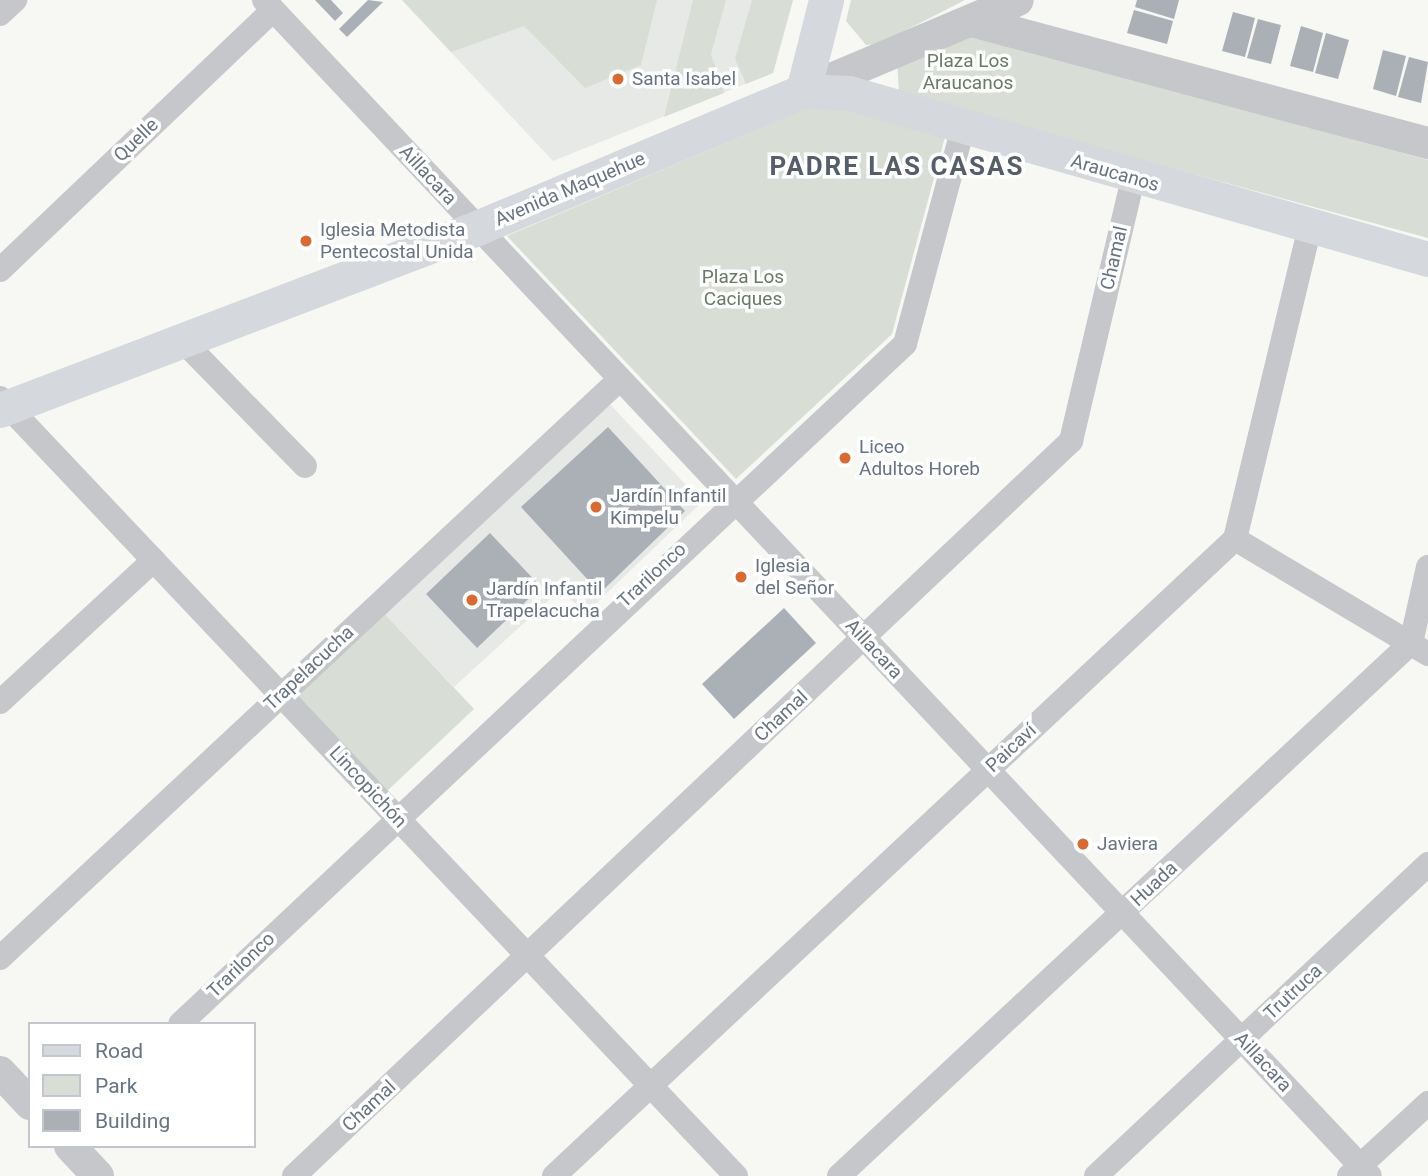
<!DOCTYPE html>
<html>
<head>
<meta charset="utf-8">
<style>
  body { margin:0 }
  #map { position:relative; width:1428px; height:1176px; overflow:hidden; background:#f7f7f4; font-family:Roboto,sans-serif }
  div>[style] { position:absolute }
  .built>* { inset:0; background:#e7e9e7 }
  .green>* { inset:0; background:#d8ded5 }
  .building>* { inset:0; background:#aab0b6 }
  .minor>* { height:24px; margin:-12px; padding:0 12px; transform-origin:12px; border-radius:12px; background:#c5c7cb }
  .tertiary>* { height:32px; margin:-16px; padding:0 16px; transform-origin:16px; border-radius:16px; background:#c5c7cb }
  .secondary>* { height:35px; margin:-17.5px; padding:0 17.5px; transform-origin:17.5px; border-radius:17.5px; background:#d5d8dc }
  .dots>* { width:19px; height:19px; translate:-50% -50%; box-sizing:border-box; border:4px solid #fff; border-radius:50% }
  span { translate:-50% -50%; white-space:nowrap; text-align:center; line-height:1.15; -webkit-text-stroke:7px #fff; paint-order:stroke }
  .park-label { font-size:19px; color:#687b66 }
  .poi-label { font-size:19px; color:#687483 }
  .left { translate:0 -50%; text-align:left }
  .street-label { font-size:19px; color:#687483 }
  .district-label { font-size:26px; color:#555e69; font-weight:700; letter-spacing:2px }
  .legend { position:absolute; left:28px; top:1022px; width:228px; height:126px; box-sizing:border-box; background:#fff; border:2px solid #c3c7cd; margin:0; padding:9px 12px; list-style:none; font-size:21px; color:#687483 }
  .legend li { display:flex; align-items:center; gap:14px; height:35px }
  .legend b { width:35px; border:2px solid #c3c7cd }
</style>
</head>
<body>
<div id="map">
  <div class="built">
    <div style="clip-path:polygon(402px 0,793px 0,773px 73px,553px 161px)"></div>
    <div style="clip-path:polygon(607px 401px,702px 502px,585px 614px,561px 589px,454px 687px,382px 611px)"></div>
  </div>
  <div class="green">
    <div style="clip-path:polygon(402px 0,657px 0,641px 65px,585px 88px,524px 26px,451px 52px)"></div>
    <div style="clip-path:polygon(693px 0,726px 0,711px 54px,724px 93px,664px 117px)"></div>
    <div style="clip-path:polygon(752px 0,793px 0,773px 73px,746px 84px,735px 59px)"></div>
    <div style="clip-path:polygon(851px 0,965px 0,879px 44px,866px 45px,846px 21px)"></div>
    <div style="clip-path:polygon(960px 31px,1428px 160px,1428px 238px,899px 94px,897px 59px)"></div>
    <div style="clip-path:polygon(813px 106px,846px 107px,945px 137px,892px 334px,736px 479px,507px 236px)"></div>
    <div style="clip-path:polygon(382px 611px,474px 709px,384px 794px,292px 695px)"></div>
  </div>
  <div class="building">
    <div style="clip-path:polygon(315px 0,331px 0,343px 13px,335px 21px)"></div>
    <div style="clip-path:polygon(368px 0,383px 2px,347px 37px,339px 29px)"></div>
    <div style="clip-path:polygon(1137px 0,1179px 0,1174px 19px,1135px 7px)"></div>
    <div style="clip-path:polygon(1134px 10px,1173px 21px,1167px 44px,1127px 33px)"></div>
    <div style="clip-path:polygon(1233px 12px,1255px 18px,1245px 57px,1222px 51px)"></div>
    <div style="clip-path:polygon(1258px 19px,1281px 25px,1271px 64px,1247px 58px)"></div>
    <div style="clip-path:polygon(1301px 26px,1323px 33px,1313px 72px,1290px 66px)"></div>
    <div style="clip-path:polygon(1326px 33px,1349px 40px,1338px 79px,1315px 73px)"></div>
    <div style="clip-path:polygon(1383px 50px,1406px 56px,1396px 96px,1373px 89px)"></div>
    <div style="clip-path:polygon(1409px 57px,1428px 62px,1421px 103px,1398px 97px)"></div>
    <div style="clip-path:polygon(608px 427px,685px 511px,600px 593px,521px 507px)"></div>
    <div style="clip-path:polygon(490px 533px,541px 587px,477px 648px,426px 594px)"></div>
    <div style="clip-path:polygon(784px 608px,816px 643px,734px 719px,702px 684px)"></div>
  </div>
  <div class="minor">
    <div style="left:264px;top:0;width:1614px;rotate:46.76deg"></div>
    <div style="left:0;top:14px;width:21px;rotate:-43deg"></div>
    <div style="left:0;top:270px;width:377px;rotate:-43.6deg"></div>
    <div style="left:182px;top:340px;width:176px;rotate:45.7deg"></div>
    <div style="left:0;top:398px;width:1071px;rotate:46.59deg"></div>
    <div style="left:1235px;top:539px;width:225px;rotate:30.8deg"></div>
    <div style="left:0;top:702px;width:209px;rotate:-42.7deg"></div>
    <div style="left:0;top:958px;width:848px;rotate:-43.04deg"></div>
    <div style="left:180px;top:1024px;width:994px;rotate:-43.17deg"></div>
    <div style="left:905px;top:344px;width:225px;rotate:-75deg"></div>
    <div style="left:294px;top:1176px;width:1070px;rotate:-43.41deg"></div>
    <div style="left:1071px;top:441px;width:269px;rotate:-76.7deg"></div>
    <div style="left:554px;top:1176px;width:932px;rotate:-43.09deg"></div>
    <div style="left:1235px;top:539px;width:321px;rotate:-76.5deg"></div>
    <div style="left:839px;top:1176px;width:782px;rotate:-42.98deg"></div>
    <div style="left:1411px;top:643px;width:78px;rotate:-77.4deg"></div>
    <div style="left:1096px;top:1176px;width:456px;rotate:-43.2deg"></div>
    <div style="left:1349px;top:1176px;width:108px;rotate:-42.7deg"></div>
  </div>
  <div class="tertiary">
    <div style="left:972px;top:21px;width:472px;rotate:15deg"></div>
    <div style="left:803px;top:91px;width:233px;rotate:-22.9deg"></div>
    <div style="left:0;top:1072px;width:44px;rotate:46.8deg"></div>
    <div style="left:70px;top:1146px;width:41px;rotate:47deg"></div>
  </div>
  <div class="secondary">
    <div style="left:803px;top:91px;width:94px;rotate:-75.8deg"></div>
    <div style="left:0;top:410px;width:511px;rotate:-20.88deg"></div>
    <div style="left:477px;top:228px;width:354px;rotate:-22.8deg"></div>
    <div style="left:803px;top:91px;width:46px;rotate:2.5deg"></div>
    <div style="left:849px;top:93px;width:602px;rotate:16deg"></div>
  </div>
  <div class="dots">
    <div style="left:618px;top:79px;background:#d96b32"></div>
    <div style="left:306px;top:241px;background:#d96b32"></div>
    <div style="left:845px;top:458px;background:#d96b32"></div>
    <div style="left:596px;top:507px;background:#d96b32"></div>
    <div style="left:741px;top:577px;background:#d96b32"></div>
    <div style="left:472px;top:600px;background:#d96b32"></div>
    <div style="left:1083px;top:844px;background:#d96b32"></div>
  </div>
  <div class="park-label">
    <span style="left:968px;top:72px">Plaza Los<br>Araucanos</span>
    <span style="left:743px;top:288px">Plaza Los<br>Caciques</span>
  </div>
  <div class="poi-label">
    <span class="left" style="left:632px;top:79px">Santa Isabel</span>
    <span class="left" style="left:320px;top:241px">Iglesia Metodista<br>Pentecostal Unida</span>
    <span class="left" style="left:859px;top:458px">Liceo<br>Adultos Horeb</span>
    <span class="left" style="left:610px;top:507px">Jardín Infantil<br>Kimpelu</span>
    <span class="left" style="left:755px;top:577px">Iglesia<br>del Señor</span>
    <span class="left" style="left:486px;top:600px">Jardín Infantil<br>Trapelacucha</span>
    <span class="left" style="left:1097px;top:844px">Javiera</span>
  </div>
  <div class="street-label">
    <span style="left:136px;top:140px;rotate:-44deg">Quelle</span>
    <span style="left:1115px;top:173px;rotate:16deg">Araucanos</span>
    <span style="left:428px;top:175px;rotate:47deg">Aillacara</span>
    <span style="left:570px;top:189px;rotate:-23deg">Avenida Maquehue</span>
    <span style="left:1114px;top:258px;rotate:-77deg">Chamal</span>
    <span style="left:652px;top:575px;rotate:-43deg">Trarilonco</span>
    <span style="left:874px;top:649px;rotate:47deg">Aillacara</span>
    <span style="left:309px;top:668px;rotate:-43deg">Trapelacucha</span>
    <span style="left:781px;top:716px;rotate:-43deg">Chamal</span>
    <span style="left:1011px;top:748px;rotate:-43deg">Paicaví</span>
    <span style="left:368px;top:787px;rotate:47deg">Lincopichón</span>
    <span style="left:1154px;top:884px;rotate:-43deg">Huada</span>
    <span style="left:241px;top:965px;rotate:-44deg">Trarilonco</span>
    <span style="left:1293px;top:992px;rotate:-43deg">Trutruca</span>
    <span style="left:1263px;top:1062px;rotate:47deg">Aillacara</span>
    <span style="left:369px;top:1106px;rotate:-43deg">Chamal</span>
  </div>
  <div class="district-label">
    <span style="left:897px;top:167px">PADRE LAS CASAS</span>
  </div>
  <ul class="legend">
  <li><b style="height:9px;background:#d5d8dc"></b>Road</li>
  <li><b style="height:19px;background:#d8ded5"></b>Park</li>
  <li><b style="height:19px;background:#aab0b6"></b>Building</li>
  </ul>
</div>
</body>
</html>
